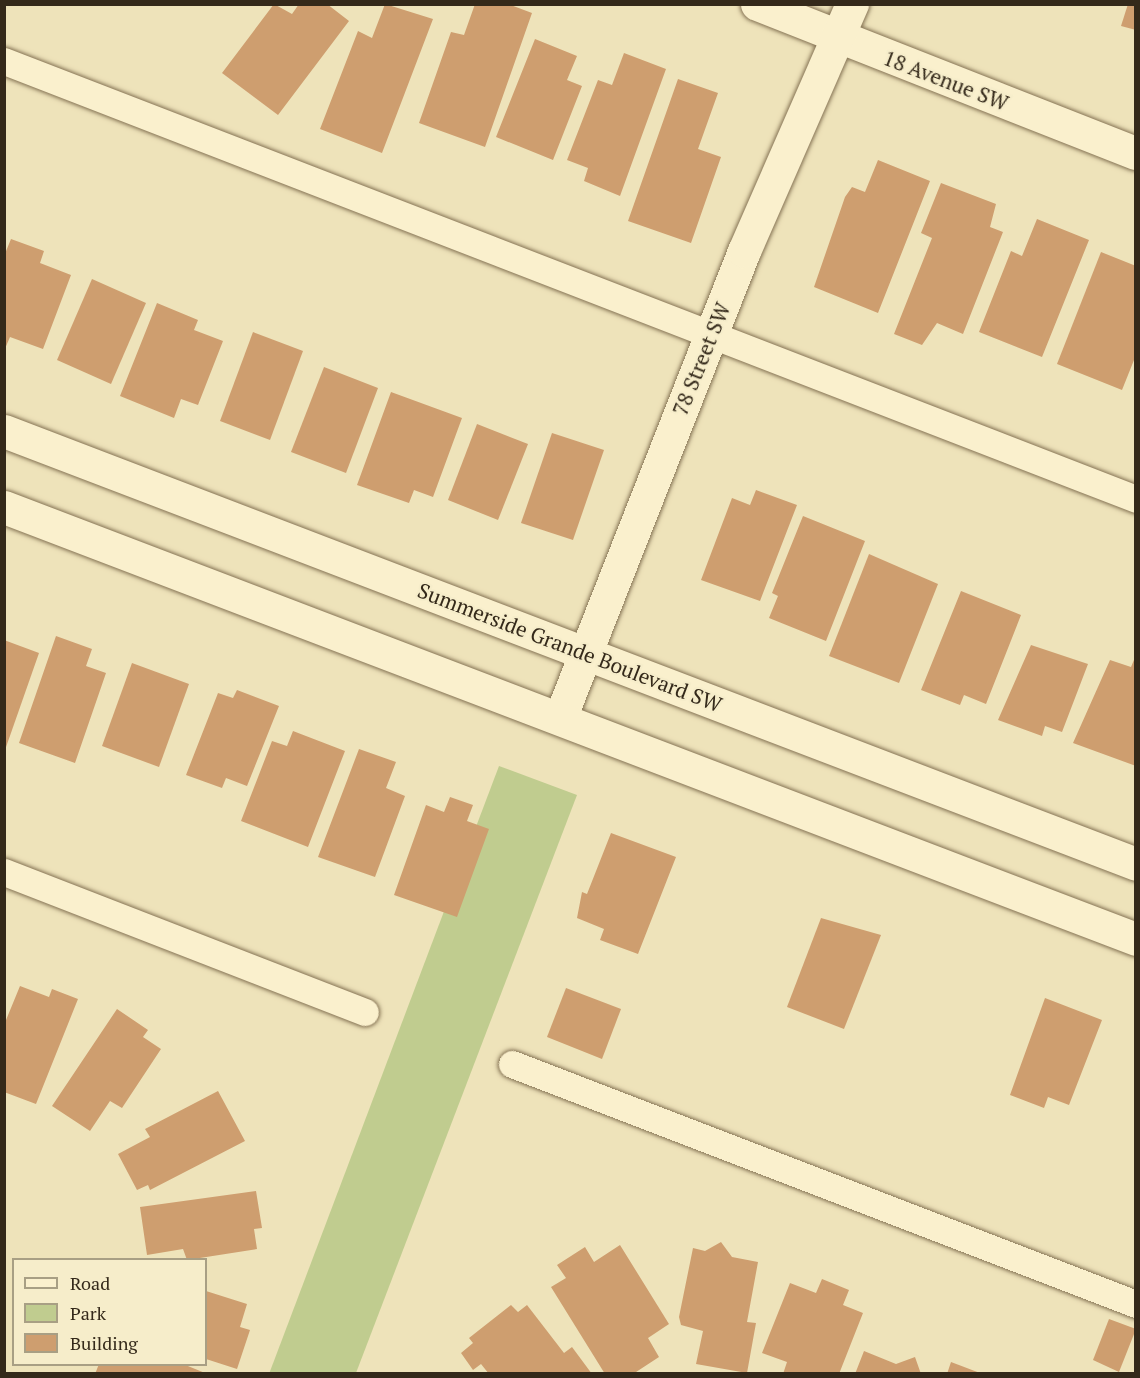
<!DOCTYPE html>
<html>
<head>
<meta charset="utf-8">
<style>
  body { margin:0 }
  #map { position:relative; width:1140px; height:1378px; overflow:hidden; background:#eee3ba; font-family:"PT Serif",serif }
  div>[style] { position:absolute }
  .green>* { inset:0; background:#c0cc8f }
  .building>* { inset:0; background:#ce9e6f }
  .roads { filter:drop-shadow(0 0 2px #857354) drop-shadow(0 0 2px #857354) }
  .service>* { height:27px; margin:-13.5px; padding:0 13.5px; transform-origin:13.5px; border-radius:13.5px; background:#faf0cd }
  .minor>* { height:33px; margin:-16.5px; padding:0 16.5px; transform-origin:16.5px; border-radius:16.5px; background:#faf0cd }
  .tertiary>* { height:33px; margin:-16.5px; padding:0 16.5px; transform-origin:16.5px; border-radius:16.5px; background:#faf0cd }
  span { translate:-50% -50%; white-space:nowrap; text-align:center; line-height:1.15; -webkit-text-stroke:4.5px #f6edca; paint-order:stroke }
  .street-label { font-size:21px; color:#34291a }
  .frame { position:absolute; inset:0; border:6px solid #34291a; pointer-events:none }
  .legend { position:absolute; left:12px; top:1258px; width:195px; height:108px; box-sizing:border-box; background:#f6edca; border:2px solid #a89f84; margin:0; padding:8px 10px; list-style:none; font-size:18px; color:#34291a }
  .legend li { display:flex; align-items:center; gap:12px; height:30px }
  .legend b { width:30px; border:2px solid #a89f84 }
</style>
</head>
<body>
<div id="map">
  <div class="green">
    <div style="clip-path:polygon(499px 766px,577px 795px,356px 1373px,269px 1374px)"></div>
  </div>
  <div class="building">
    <div style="clip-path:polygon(274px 4px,292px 14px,299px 4px,327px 4px,349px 21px,278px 115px,222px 73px)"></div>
    <div style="clip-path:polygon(385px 4px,433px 19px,382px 153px,320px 129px,358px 31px,372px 38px)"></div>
    <div style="clip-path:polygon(475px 4px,508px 4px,532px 13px,485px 147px,419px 123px,451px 32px,464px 35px)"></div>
    <div style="clip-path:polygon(1128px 4px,1136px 4px,1136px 30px,1121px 26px)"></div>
    <div style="clip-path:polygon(535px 39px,577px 56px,567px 80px,582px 86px,553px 160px,496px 137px)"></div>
    <div style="clip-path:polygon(624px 53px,666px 69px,620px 196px,584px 181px,588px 168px,567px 160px,598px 80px,612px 85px)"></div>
    <div style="clip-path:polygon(678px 79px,718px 93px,698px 149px,721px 157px,691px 243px,628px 221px)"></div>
    <div style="clip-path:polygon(878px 160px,930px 181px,878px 313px,814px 287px,845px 197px,852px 187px,865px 192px)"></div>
    <div style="clip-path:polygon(941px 183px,996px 204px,990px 227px,1003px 232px,963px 334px,937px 323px,922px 345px,894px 334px,932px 238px,921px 233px)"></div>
    <div style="clip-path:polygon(1037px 219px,1089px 240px,1042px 357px,979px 332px,1011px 251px,1022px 256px)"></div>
    <div style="clip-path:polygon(11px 239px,44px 251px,40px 263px,71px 275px,43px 349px,10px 337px,4px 351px,4px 256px)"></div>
    <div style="clip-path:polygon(1101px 252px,1136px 266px,1136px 355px,1122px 390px,1057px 364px)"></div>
    <div style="clip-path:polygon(92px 279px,146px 303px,111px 384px,57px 360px)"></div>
    <div style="clip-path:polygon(157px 303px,198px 320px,194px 330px,223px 341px,198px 405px,181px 399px,174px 418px,120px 396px)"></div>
    <div style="clip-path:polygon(253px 332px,303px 351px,270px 440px,220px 421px)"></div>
    <div style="clip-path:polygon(324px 367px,378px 388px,346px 473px,291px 452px)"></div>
    <div style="clip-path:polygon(391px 392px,462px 418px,433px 497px,414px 490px,409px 503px,357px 485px)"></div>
    <div style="clip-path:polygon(477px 424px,528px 444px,498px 520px,448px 500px)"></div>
    <div style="clip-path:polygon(552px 433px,604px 450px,573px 540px,521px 523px)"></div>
    <div style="clip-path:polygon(756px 490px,797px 505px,760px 601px,701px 580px,732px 498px,750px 505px)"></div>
    <div style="clip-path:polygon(803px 516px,865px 541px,826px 641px,769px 618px,778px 596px,772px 593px)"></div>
    <div style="clip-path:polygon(869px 554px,938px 584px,899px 683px,829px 656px)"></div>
    <div style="clip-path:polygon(961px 591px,1021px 615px,986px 704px,964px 695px,960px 705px,921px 690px)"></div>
    <div style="clip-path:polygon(56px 636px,92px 649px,86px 666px,106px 673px,75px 763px,19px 743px)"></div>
    <div style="clip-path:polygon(4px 640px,39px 653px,5px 750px,4px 749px)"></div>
    <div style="clip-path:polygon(1031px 645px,1088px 664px,1062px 732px,1045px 726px,1042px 736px,998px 720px)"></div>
    <div style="clip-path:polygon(1136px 655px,1136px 766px,1073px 743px,1110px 660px,1131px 667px)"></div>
    <div style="clip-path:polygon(132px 663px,189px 684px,159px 767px,102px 746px)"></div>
    <div style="clip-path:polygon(237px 690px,279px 706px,247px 786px,226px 778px,222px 788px,186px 775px,218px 693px,233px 698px)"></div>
    <div style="clip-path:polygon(293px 731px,345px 751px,308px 847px,241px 821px,272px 741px,287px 746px)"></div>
    <div style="clip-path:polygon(359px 749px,396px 762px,386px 788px,405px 796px,375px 877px,318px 857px)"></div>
    <div style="clip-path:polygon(450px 797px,473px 805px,467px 821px,489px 829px,457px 917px,394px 895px,426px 805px,444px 812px)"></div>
    <div style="clip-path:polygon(611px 833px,676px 857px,638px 954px,600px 940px,604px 929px,577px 918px,582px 892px,587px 894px)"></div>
    <div style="clip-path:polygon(821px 918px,881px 935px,844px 1029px,787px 1007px)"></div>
    <div style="clip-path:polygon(20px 986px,49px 997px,52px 989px,78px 999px,36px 1104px,4px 1092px,4px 1025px)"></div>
    <div style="clip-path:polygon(566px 988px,621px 1009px,602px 1059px,547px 1037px)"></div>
    <div style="clip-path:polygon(1045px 998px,1102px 1020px,1069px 1105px,1048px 1097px,1044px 1108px,1010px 1095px)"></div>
    <div style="clip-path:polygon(117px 1009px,148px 1030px,143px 1037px,161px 1049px,122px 1108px,110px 1101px,90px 1131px,52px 1106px)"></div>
    <div style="clip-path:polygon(218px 1091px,245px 1141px,150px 1190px,148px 1185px,137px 1190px,118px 1154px,150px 1137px,145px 1129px)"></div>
    <div style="clip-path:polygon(256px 1191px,262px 1228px,254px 1229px,257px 1249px,187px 1260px,183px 1249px,147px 1255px,140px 1207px)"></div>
    <div style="clip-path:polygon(721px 1242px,732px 1257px,758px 1262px,747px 1322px,756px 1323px,747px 1373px,696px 1364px,703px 1331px,681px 1325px,679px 1317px,693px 1248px,705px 1251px)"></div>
    <div style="clip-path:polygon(620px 1245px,669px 1324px,648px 1338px,659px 1357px,633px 1374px,605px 1374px,551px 1287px,566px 1278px,557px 1265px,585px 1247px,594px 1262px)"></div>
    <div style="clip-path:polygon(822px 1279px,849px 1290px,843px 1305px,863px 1313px,839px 1374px,783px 1374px,787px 1362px,762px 1353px,790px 1283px,816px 1293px)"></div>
    <div style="clip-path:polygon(206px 1291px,247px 1304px,240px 1327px,250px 1330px,237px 1369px,206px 1359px)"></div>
    <div style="clip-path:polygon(511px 1305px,518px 1312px,527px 1305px,564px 1353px,572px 1347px,592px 1374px,489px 1374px,481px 1364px,473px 1370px,461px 1353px,473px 1343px,469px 1338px)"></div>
    <div style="clip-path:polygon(1109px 1319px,1136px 1329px,1119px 1372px,1093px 1360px)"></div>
    <div style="clip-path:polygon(864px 1351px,896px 1364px,915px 1357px,921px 1374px,855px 1374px)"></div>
    <div style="clip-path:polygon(951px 1362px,980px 1373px,980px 1374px,947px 1374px)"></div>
    <div style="clip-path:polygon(99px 1364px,183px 1364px,205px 1373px,95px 1374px)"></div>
  </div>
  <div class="roads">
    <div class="service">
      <div style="left:4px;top:61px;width:1214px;rotate:21.15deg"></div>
      <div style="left:4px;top:872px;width:387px;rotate:21.2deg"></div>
      <div style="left:512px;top:1064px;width:669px;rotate:21.04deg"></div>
    </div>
    <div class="minor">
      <div style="left:757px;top:4px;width:407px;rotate:21.5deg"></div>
      <div style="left:560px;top:718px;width:502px;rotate:-68.5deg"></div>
      <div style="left:744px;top:251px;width:270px;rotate:-66.4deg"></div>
    </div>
    <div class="tertiary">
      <div style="left:4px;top:431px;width:1212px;rotate:20.93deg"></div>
      <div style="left:4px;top:507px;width:1212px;rotate:20.89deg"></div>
    </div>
  </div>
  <div class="street-label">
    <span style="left:946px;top:80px;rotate:21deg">18 Avenue SW</span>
    <span style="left:701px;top:359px;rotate:-68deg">78 Street SW</span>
    <span style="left:570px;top:647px;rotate:21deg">Summerside Grande Boulevard SW</span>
  </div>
  <div class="frame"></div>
  <ul class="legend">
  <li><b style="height:8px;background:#faf0cd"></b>Road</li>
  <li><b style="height:16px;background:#c0cc8f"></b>Park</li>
  <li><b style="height:16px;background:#ce9e6f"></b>Building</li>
  </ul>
</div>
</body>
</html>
